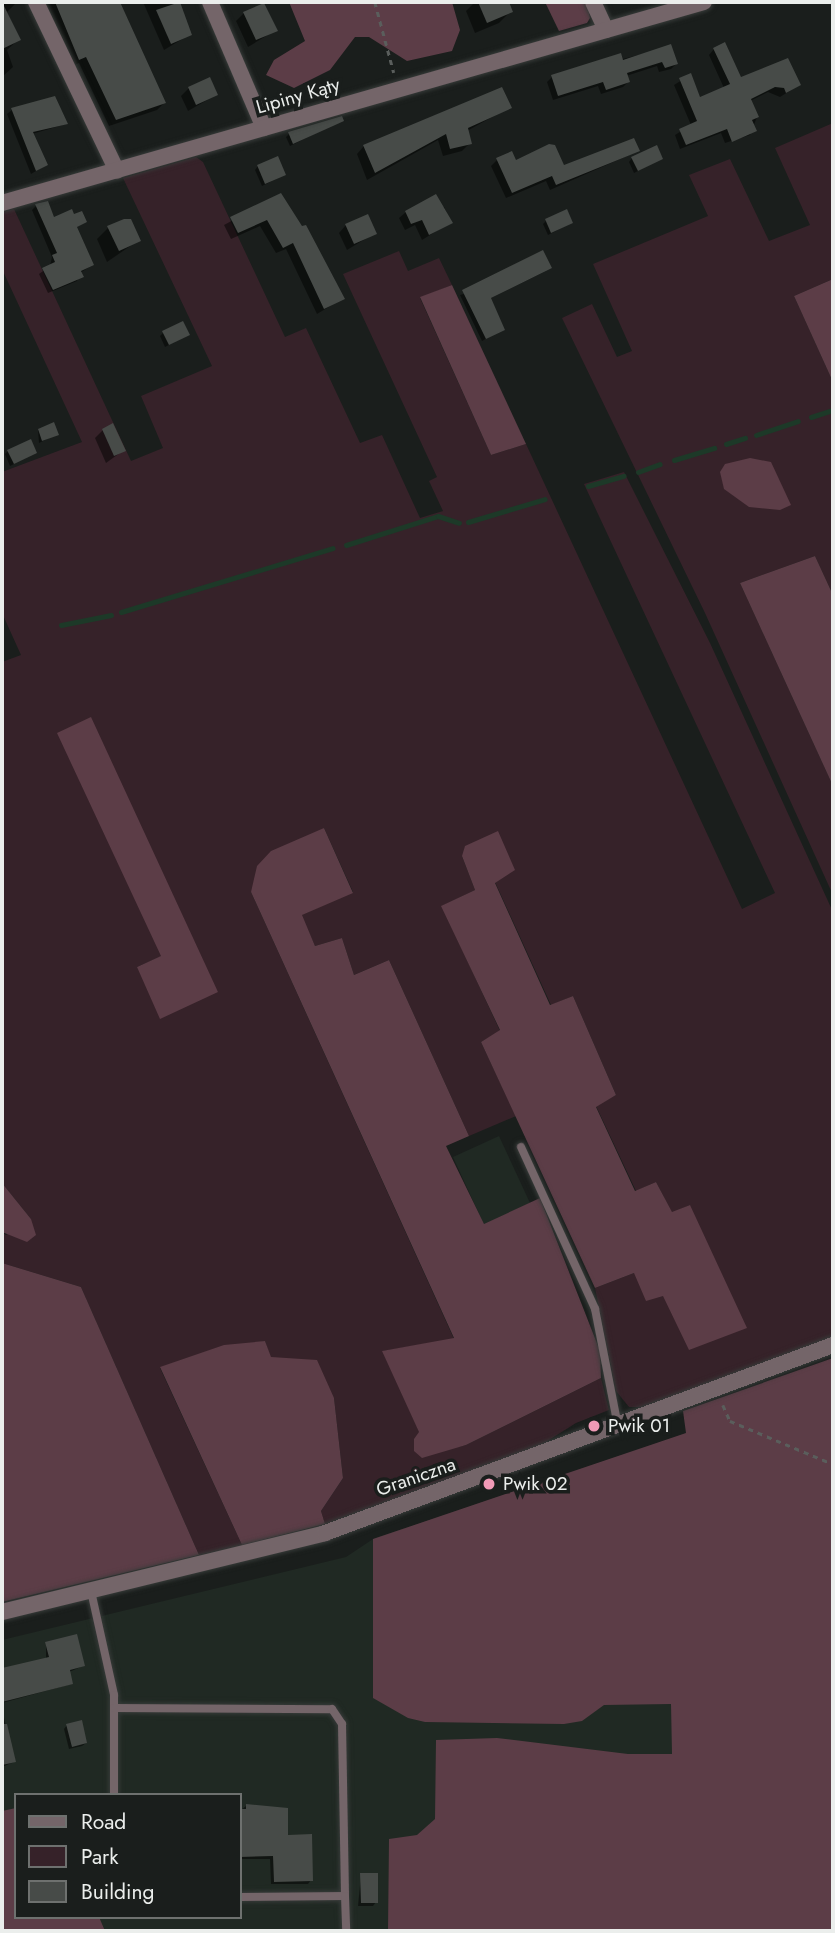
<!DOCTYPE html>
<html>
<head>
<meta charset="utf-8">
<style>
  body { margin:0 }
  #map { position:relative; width:835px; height:1933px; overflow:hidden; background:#1a1e1c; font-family:Jost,sans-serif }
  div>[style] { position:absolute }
  .built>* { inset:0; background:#202923 }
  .green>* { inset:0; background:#362229 }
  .forest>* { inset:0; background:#5c3d47 }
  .shadow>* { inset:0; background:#0007 }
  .stream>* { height:5px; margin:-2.5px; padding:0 2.5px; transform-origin:2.5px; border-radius:2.5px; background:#1d3928 }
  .building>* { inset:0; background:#474b48 }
  .path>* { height:2.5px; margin-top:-1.25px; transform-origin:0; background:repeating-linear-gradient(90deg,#5a5e5c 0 5px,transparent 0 10px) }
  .roads { filter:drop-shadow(0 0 2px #373b39) drop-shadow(0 0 2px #373b39) }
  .lane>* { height:8px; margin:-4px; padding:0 4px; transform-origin:4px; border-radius:4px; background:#746569 }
  .street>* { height:16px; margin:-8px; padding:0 8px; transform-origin:8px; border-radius:8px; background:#746569 }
  .dots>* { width:19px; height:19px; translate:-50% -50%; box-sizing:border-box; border:4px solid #1a1e1c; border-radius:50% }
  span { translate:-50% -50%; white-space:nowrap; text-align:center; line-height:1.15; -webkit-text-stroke:7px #1a1e1c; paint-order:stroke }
  .street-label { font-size:19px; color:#ebeeec }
  .poi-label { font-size:19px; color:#ebeeec }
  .left { translate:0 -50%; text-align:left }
  .frame { position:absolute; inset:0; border:4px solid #ebeeec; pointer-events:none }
  .legend { position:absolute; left:14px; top:1793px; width:228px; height:126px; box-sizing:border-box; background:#1a1e1c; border:2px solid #6e716f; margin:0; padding:9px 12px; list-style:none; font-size:21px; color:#ebeeec }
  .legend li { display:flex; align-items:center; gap:14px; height:35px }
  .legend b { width:35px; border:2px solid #6e716f }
</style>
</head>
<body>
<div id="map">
  <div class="built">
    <div style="clip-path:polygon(499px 1136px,530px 1203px,484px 1225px,453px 1157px)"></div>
    <div style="clip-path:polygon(evenodd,687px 1433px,776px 1931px,6px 1931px,2px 1911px,2px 1640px,346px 1557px,373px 1539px,687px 1433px,16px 1795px,240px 1795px,240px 1917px,16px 1917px,16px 1795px)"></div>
  </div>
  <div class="green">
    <div style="clip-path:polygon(833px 123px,833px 279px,794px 296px,833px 382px,833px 595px,815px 556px,740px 583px,833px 786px,833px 895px,705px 613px,562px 318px,592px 304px,617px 357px,632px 351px,593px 264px,708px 216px,689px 175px,730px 159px,769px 241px,810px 225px,775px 148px)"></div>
    <div style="clip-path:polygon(evenodd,196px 157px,203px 162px,285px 337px,306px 328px,360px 443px,382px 435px,420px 518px,443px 511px,429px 481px,437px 477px,343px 274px,399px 251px,408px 271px,439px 258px,452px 285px,420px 298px,491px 455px,526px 444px,742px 909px,775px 893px,584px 484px,624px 472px,710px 643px,833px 912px,833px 1339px,641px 1407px,629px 1407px,616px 1391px,595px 1288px,634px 1273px,690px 1205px,672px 1213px,656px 1182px,636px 1191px,596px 1106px,616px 1095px,573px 996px,551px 1005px,495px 882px,462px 856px,475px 890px,442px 906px,500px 1031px,481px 1042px,516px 1116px,469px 1136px,389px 960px,354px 975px,342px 938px,315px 946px,301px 915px,353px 892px,324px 828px,251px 892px,454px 1339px,383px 1351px,420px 1433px,458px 1447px,466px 1445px,601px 1378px,609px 1410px,576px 1423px,541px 1445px,325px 1524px,321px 1511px,343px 1478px,334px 1398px,270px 1357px,265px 1341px,160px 1368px,242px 1545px,199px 1555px,81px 1287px,2px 1263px,2px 1232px,6px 1235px,31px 1219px,2px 1183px,2px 662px,21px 655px,2px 613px,2px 472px,82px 442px,2px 269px,2px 212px,14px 209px,131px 461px,163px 448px,141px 396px,212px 366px,123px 178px,196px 157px,58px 733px,218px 992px,137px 967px,162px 956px,58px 733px)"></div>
  </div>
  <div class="forest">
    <div style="clip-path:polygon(289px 2px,452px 2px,460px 30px,452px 51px,407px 61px,369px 37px,355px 37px,330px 70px,294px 88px,266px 75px,274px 60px,305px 41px)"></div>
    <div style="clip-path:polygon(545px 2px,587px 2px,590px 18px,587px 23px,559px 31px)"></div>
    <div style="clip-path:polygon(833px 279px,833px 382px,794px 296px)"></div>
    <div style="clip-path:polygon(452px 285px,526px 444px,491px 455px,420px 297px)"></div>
    <div style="clip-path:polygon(750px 458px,771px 462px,791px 505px,780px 510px,749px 507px,724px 489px,720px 472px,725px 464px)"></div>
    <div style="clip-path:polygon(815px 556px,833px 595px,833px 786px,740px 583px)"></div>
    <div style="clip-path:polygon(91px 717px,218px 992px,160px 1019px,137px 967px,161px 956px,57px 733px)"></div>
    <div style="clip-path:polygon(324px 828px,353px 893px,302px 915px,315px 946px,342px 938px,354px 975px,389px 960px,469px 1136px,446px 1146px,484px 1224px,540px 1198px,600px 1351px,601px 1378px,466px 1445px,422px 1458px,414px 1451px,414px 1439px,419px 1432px,382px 1351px,454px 1338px,251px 892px,257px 866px,271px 851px)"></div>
    <div style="clip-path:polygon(498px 831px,515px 870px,495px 883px,550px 1005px,573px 996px,616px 1095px,596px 1107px,635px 1191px,656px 1182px,672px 1212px,690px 1205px,747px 1328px,689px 1350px,663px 1296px,646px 1301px,634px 1273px,595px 1288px,481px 1042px,500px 1030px,441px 906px,475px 890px,462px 856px,465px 846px)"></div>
    <div style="clip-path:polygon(2px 1183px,31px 1219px,36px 1235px,27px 1242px,2px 1232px)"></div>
    <div style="clip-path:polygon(2px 1263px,81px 1287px,199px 1555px,2px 1602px)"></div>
    <div style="clip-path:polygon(265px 1341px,271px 1357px,317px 1360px,334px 1398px,343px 1478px,321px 1511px,325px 1524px,242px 1545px,160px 1367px,224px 1345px)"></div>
    <div style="clip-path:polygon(833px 1358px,833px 1931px,388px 1931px,389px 1839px,417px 1835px,435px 1819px,436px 1740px,497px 1738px,628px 1754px,672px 1754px,671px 1704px,604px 1705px,582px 1721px,564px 1724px,425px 1722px,408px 1718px,373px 1698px,373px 1539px,686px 1433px,683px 1411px)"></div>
    <div style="clip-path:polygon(16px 1808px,16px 1917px,99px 1917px,105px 1931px,2px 1931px,2px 1811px)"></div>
  </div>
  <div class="shadow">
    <div style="clip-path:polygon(2px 2px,16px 3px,7px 12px,19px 39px,7px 50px,13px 67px,2px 77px)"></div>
    <div style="clip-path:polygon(46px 2px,123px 2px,119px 4px,164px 103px,157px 110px,109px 126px,79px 63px,72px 66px)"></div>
    <div style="clip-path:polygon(143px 2px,176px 2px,189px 35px,164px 50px)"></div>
    <div style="clip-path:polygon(475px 2px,507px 2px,511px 11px,499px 23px,475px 33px,466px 11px)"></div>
    <div style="clip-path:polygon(244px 13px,276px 30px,248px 47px,236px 21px)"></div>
    <div style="clip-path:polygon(670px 47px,676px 64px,671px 69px,659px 72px,657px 66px,626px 76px,628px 82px,623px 87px,601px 94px,598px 86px,553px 100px,547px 82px,552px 77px)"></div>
    <div style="clip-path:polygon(714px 49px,740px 79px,799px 85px,780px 97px,768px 92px,750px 101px,757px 117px,750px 135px,725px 143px,721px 133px,680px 149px,675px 135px,691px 125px,674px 85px,690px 75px,699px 99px,724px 88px,709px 55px)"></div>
    <div style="clip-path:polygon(189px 88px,216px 95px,188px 111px,181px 96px)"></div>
    <div style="clip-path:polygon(510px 107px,467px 131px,470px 143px,462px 151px,443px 156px,438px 140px,367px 180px,357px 154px,364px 146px)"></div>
    <div style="clip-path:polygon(12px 110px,66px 124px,32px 134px,46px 165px,31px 174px,7px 114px)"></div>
    <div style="clip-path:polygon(342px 120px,290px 146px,286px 137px,289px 134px)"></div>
    <div style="clip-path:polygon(638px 151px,550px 190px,546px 181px,506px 198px,491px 166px,497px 160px,563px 167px)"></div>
    <div style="clip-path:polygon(632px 158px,661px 159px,634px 173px,629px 162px)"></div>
    <div style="clip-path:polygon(258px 166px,284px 175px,262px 186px,255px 170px)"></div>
    <div style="clip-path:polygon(280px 195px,342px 299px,317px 314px,286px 249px,276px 253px,260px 226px,231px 239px,224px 225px)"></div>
    <div style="clip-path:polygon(36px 206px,53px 219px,73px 216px,85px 222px,75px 228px,92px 265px,80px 273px,77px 281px,48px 293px,39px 274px,50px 266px,52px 257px,32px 210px)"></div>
    <div style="clip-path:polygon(444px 207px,451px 222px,422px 240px,415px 225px,405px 230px,399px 218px,406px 212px)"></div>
    <div style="clip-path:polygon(546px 221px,571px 223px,548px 235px,543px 224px)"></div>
    <div style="clip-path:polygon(346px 225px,375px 233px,347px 250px,339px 233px)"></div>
    <div style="clip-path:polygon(108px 228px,139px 240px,107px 262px,97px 239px)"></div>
    <div style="clip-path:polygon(546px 271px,489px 299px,503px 329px,482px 341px,460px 295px)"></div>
    <div style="clip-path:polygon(163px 333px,188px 335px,165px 347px,160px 336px)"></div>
    <div style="clip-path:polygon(38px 430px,57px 434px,39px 443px)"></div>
    <div style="clip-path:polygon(103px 430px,124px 450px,106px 463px,95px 438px)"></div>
    <div style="clip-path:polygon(8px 451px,35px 453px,10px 466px,5px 454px)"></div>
    <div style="clip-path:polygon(46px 1644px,83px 1666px,69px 1672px,71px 1684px,2px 1703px,2px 1670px,46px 1659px)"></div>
    <div style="clip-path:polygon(2px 1709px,14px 1762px,2px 1767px)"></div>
    <div style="clip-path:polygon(67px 1725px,86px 1743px,82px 1746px,69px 1749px,64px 1729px)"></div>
    <div style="clip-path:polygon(246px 1806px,287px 1836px,311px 1880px,308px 1884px,271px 1884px,270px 1859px,240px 1859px,240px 1811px)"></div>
    <div style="clip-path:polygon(361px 1875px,376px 1902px,373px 1906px,358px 1906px)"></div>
  </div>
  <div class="stream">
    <div style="left:811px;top:417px;width:23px;rotate:-18deg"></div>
    <div style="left:756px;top:435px;width:44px;rotate:-18.4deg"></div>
    <div style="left:726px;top:444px;width:20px;rotate:-18deg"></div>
    <div style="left:674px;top:460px;width:42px;rotate:-16.7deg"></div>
    <div style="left:638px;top:472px;width:23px;rotate:-20deg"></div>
    <div style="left:588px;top:486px;width:37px;rotate:-16deg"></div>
    <div style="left:468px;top:522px;width:80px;rotate:-16.6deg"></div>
    <div style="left:346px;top:545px;width:96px;rotate:-17.5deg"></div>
    <div style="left:438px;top:516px;width:22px;rotate:18deg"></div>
    <div style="left:121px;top:612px;width:221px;rotate:-16.8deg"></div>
    <div style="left:61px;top:625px;width:51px;rotate:-11.3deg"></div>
  </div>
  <div class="building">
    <div style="clip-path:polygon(2px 2px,21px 40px,2px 49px)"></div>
    <div style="clip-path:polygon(55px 2px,120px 2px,166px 103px,116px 120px,86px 57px,79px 60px)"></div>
    <div style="clip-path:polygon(180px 2px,192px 35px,171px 44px,156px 10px)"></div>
    <div style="clip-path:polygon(478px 2px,509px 2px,513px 12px,487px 23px)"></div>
    <div style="clip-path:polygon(264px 3px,278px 31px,256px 40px,243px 12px)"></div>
    <div style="clip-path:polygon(725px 42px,741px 77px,788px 58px,801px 85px,786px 93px,784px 88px,775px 87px,751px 99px,759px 117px,752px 120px,757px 131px,732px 142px,727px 129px,686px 145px,679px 129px,697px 121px,679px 78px,691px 73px,700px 97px,730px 84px,713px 48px)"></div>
    <div style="clip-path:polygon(671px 44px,678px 64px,665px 68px,662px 62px,627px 73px,630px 82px,606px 90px,603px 82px,558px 96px,551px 75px,621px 53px,623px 60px)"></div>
    <div style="clip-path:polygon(210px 77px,218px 95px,196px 105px,188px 87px)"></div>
    <div style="clip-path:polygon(502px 87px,512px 108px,468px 128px,472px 144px,450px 149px,446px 134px,375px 173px,363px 145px)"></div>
    <div style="clip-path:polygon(55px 96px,68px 124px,33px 132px,48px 165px,36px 171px,11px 108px)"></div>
    <div style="clip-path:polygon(342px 116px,344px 121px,293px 144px,288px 132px)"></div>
    <div style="clip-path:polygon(634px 138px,640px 151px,556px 185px,552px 176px,512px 193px,496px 158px,512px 151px,516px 160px,549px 144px,555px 145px,564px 165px)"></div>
    <div style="clip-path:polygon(657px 145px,663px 159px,638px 171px,631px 157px)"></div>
    <div style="clip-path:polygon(278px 156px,286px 175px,265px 184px,257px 165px)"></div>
    <div style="clip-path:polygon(281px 193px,302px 226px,306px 225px,345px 299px,324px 309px,293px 243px,283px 248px,267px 220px,238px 233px,230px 217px)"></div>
    <div style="clip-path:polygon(436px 194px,453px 223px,429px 235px,422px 220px,411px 224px,405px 211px)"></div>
    <div style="clip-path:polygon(48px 201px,54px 217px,72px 209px,74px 214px,82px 211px,87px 222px,77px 227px,94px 265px,81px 271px,84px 277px,53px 290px,42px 268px,55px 262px,52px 255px,57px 253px,35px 204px)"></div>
    <div style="clip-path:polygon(567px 209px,573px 223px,551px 233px,545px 219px)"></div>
    <div style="clip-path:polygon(368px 214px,377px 234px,354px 244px,345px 224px)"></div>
    <div style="clip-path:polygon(124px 219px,131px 219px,141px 241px,119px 251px,107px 226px)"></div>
    <div style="clip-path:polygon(543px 250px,552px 268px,491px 298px,505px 330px,486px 339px,462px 290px)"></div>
    <div style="clip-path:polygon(183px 321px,190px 335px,169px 345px,162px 331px)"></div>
    <div style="clip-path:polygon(54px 422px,59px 435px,42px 441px,38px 429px)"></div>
    <div style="clip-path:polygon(113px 423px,126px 451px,114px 456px,102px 429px)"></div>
    <div style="clip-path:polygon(31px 439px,37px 453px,14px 464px,7px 450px)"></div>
    <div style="clip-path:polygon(77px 1634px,85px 1666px,70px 1670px,73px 1684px,2px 1702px,2px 1668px,49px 1657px,45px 1642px)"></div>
    <div style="clip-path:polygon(82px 1720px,87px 1743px,72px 1747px,66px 1724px)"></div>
    <div style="clip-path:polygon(2px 1724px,7px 1724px,16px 1762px,2px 1765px)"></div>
    <div style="clip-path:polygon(246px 1804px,288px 1808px,288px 1835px,312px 1834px,313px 1881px,274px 1882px,273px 1856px,240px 1857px,240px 1809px,246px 1809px)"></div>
    <div style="clip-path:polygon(360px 1873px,378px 1873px,378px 1903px,361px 1903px)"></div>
  </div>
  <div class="path">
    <div style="left:375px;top:2px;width:73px;rotate:75deg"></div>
    <div style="left:723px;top:1405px;width:17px;rotate:66deg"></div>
    <div style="left:730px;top:1421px;width:112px;rotate:22.7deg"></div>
  </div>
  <div class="roads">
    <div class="lane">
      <div style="left:521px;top:1147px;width:178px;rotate:65.4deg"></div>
      <div style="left:595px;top:1309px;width:119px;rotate:78.9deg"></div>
      <div style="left:91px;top:1591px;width:107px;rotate:77.5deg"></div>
      <div style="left:114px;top:1695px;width:100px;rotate:90deg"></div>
      <div style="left:114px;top:1708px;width:218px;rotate:0.3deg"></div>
      <div style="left:332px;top:1709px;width:18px;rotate:56deg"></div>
      <div style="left:342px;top:1724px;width:172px;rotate:89deg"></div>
      <div style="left:345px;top:1896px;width:105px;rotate:179.5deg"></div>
      <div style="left:345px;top:1896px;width:35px;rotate:88deg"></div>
    </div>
    <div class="street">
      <div style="left:36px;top:2px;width:187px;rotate:64.4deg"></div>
      <div style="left:210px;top:2px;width:137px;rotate:66.8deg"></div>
      <div style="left:593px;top:2px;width:31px;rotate:65deg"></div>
      <div style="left:2px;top:203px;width:730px;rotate:-15.98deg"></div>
      <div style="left:2px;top:1612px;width:333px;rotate:-13.7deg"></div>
      <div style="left:325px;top:1533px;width:542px;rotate:-20.31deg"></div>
    </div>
  </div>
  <div class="dots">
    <div style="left:594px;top:1426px;background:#f09ab6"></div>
    <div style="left:489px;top:1484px;background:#f09ab6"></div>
  </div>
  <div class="street-label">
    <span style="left:298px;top:96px;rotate:-16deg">Lipiny Kąty</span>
    <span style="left:416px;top:1477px;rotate:-19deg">Graniczna</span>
  </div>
  <div class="poi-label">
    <span class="left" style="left:608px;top:1426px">Pwik 01</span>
    <span class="left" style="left:503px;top:1484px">Pwik 02</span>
  </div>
  <div class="frame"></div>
  <ul class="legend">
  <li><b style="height:9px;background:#746569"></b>Road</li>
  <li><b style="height:19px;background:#362229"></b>Park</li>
  <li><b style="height:19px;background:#474b48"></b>Building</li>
  </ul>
</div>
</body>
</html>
